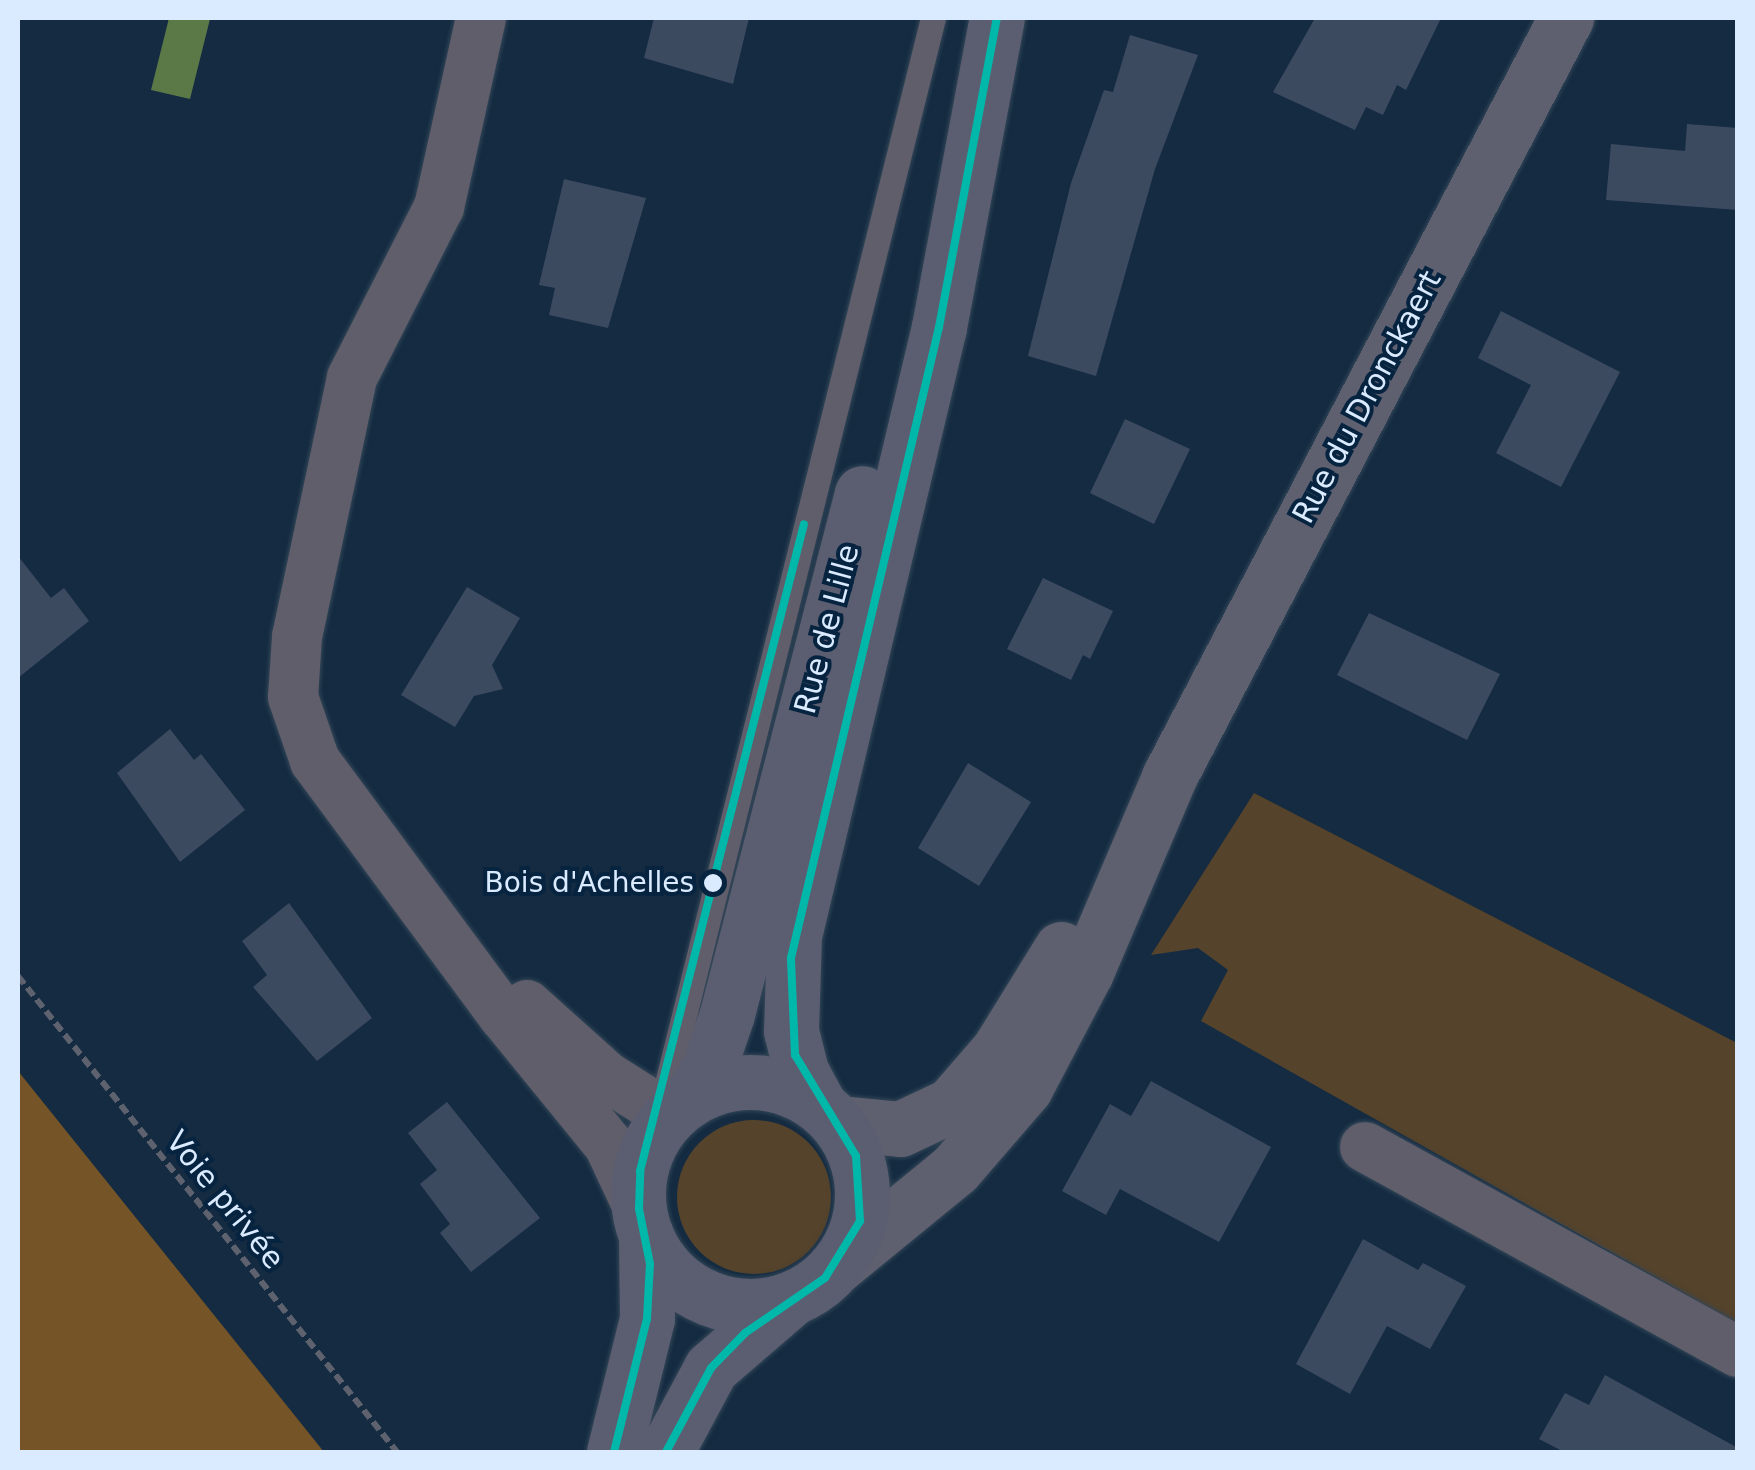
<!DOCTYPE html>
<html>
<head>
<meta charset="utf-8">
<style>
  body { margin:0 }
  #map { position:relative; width:1755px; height:1470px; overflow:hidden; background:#142b41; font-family:"DejaVu Sans",sans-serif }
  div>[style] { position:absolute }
  .green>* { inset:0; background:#55432b }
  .round { border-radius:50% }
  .forest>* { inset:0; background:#755528 }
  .water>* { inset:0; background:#5b7847 }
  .building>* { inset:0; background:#3c4a60 }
  .path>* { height:6px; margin-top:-3px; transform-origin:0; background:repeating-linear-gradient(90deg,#5e626f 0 10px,transparent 0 15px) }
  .roads { filter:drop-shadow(0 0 2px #334658) drop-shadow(0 0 2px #334658) }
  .service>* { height:25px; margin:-12.5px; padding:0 12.5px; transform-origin:12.5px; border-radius:12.5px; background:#605e6a }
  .minor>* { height:50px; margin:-25px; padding:0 25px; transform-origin:25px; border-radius:25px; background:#605e6a }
  .secondary>* { height:55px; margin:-27.5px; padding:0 27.5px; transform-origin:27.5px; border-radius:27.5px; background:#5f606f }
  .primary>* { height:55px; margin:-27.5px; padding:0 27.5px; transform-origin:27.5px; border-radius:27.5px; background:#5b5e70 }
  .primary>.ring { margin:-27.5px; padding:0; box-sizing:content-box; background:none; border:55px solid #5b5e70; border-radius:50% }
  .bus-1>* { height:8px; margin:-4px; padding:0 4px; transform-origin:4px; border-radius:4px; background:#00b8aa }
  .dots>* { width:28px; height:28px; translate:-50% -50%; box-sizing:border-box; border:5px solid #062340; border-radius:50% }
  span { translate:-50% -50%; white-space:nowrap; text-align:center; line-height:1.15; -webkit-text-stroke:8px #062340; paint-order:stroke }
  .bus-label { font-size:28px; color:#daebff }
  .right { translate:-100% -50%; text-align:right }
  .street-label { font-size:30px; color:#daebff }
  .frame { position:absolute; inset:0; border:20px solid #daebff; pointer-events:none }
</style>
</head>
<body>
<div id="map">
  <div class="green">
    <div style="clip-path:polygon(1254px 793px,1737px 1043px,1737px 1323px,1201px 1021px,1228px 970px,1198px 948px,1151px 955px)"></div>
    <div class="round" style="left:677px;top:1120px;width:154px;height:154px"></div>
  </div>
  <div class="forest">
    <div style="clip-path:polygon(18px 1071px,324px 1452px,18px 1452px)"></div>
  </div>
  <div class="water">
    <div style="clip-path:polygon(169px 18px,210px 19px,190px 99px,151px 90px)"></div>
  </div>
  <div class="building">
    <div style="clip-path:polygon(654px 18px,749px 18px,733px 84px,644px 58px)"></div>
    <div style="clip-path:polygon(1315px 18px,1441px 18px,1406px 90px,1397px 85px,1383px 115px,1366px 107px,1355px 130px,1273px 92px)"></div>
    <div style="clip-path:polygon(1130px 35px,1198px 55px,1155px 169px,1096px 376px,1028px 356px,1071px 183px,1104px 90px,1113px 92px)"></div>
    <div style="clip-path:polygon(1687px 124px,1738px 128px,1738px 210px,1606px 200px,1611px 144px,1685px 151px)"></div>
    <div style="clip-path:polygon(564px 179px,646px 198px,608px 328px,549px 315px,555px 288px,539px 285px)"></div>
    <div style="clip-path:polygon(1501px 311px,1620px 372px,1561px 487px,1496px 453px,1531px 385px,1478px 358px)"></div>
    <div style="clip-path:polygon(1125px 419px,1190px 449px,1154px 524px,1090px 493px)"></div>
    <div style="clip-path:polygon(18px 556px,51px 598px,64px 588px,89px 621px,18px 678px)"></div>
    <div style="clip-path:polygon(1043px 578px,1113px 611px,1090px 659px,1083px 655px,1071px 680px,1007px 649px)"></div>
    <div style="clip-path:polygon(467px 587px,520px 618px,492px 665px,503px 689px,474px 696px,455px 727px,401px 695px)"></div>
    <div style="clip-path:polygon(1369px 613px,1500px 674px,1467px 740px,1337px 675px)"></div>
    <div style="clip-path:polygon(170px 729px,194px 760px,201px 754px,245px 810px,180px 862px,117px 773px)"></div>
    <div style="clip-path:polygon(968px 763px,1031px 802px,979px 886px,918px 848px)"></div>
    <div style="clip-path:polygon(289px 903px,372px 1018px,317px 1061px,253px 987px,267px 975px,242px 941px)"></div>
    <div style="clip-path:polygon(1151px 1081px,1271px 1147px,1219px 1242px,1120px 1189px,1106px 1215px,1062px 1191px,1110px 1104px,1131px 1116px)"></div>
    <div style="clip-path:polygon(447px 1102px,540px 1218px,471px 1272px,440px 1233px,450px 1224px,420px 1184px,437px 1170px,408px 1133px)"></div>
    <div style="clip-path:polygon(1363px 1239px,1418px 1270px,1423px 1263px,1466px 1286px,1430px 1349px,1387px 1326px,1350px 1394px,1296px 1364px)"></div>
    <div style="clip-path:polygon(1605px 1375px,1738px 1448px,1738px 1452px,1564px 1452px,1539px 1439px,1565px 1393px,1589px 1405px)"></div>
  </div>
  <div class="path">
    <div style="left:18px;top:976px;width:608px;rotate:51.47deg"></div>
  </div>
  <div class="roads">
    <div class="service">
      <div style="left:654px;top:1136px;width:1152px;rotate:-75.99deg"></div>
    </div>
    <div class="minor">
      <div style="left:481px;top:18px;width:194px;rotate:102.5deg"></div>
      <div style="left:439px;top:207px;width:192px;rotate:117deg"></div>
      <div style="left:352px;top:378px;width:265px;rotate:102deg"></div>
      <div style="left:297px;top:637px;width:60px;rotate:93.8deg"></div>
      <div style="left:293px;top:697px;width:68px;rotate:71deg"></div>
      <div style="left:315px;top:761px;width:316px;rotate:53.5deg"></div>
      <div style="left:503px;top:1015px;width:168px;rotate:50.8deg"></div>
      <div style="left:609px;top:1145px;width:71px;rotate:64.9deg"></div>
      <div style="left:527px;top:1005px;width:106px;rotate:41.9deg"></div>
      <div style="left:606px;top:1076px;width:75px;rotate:32.4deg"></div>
      <div style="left:1365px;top:1147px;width:426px;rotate:28.8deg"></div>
    </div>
    <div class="secondary">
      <div style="left:837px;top:1123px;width:63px;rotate:5.4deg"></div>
      <div style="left:900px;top:1129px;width:56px;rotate:-25.2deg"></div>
      <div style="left:951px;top:1105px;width:72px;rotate:-49deg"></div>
      <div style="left:998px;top:1051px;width:120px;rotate:-58.3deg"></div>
      <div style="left:834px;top:1268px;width:156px;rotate:-39.3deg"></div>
      <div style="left:955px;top:1169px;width:107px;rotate:-49.2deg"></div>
      <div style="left:1025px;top:1088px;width:131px;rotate:-62.3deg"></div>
      <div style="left:1086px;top:972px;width:212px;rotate:-66.9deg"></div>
      <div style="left:1169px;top:777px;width:857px;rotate:-62.39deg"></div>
    </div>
    <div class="primary">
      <div class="ring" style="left:638px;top:1082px;width:169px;height:169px"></div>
      <div style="left:689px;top:1100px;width:36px;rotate:-58deg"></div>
      <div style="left:708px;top:1070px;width:59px;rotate:-71.3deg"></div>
      <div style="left:727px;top:1014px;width:538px;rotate:-75.47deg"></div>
      <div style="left:819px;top:1105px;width:38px;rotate:-118deg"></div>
      <div style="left:801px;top:1071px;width:41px;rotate:-104deg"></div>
      <div style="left:791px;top:1031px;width:95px;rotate:-88.2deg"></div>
      <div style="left:794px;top:936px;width:626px;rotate:-76.61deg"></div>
      <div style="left:939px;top:327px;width:314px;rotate:-79.4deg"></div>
      <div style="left:614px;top:1452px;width:137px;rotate:-76.1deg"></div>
      <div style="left:647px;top:1319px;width:84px;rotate:-90.7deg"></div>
      <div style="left:666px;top:1452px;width:95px;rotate:-61.8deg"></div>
      <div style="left:711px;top:1368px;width:106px;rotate:-40.8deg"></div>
    </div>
  </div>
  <div class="bus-1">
    <div style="left:614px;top:1452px;width:137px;rotate:-76.1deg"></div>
    <div style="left:647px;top:1319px;width:55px;rotate:-86.9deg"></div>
    <div style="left:650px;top:1264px;width:56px;rotate:-101.3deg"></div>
    <div style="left:639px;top:1209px;width:38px;rotate:-88deg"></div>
    <div style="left:640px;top:1171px;width:667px;rotate:-75.78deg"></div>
    <div style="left:666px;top:1452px;width:95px;rotate:-61.8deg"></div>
    <div style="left:711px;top:1368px;width:49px;rotate:-45.8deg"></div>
    <div style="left:745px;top:1333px;width:97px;rotate:-34.5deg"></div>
    <div style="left:825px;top:1278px;width:67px;rotate:-58.4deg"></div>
    <div style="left:860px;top:1221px;width:65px;rotate:-93.5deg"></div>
    <div style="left:856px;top:1156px;width:118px;rotate:-121.1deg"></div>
    <div style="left:795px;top:1055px;width:97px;rotate:-92.4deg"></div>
    <div style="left:791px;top:958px;width:648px;rotate:-76.8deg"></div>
    <div style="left:939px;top:327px;width:314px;rotate:-79.4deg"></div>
  </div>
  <div class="dots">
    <div style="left:713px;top:883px;background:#daebff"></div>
  </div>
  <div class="bus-label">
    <span class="right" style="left:694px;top:883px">Bois d'Achelles</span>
  </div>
  <div class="street-label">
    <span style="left:1367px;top:397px;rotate:-62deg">Rue du Dronckaert</span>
    <span style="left:827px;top:629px;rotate:-75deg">Rue de Lille</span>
    <span style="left:225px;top:1200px;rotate:51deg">Voie privée</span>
  </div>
  <div class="frame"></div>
</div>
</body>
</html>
